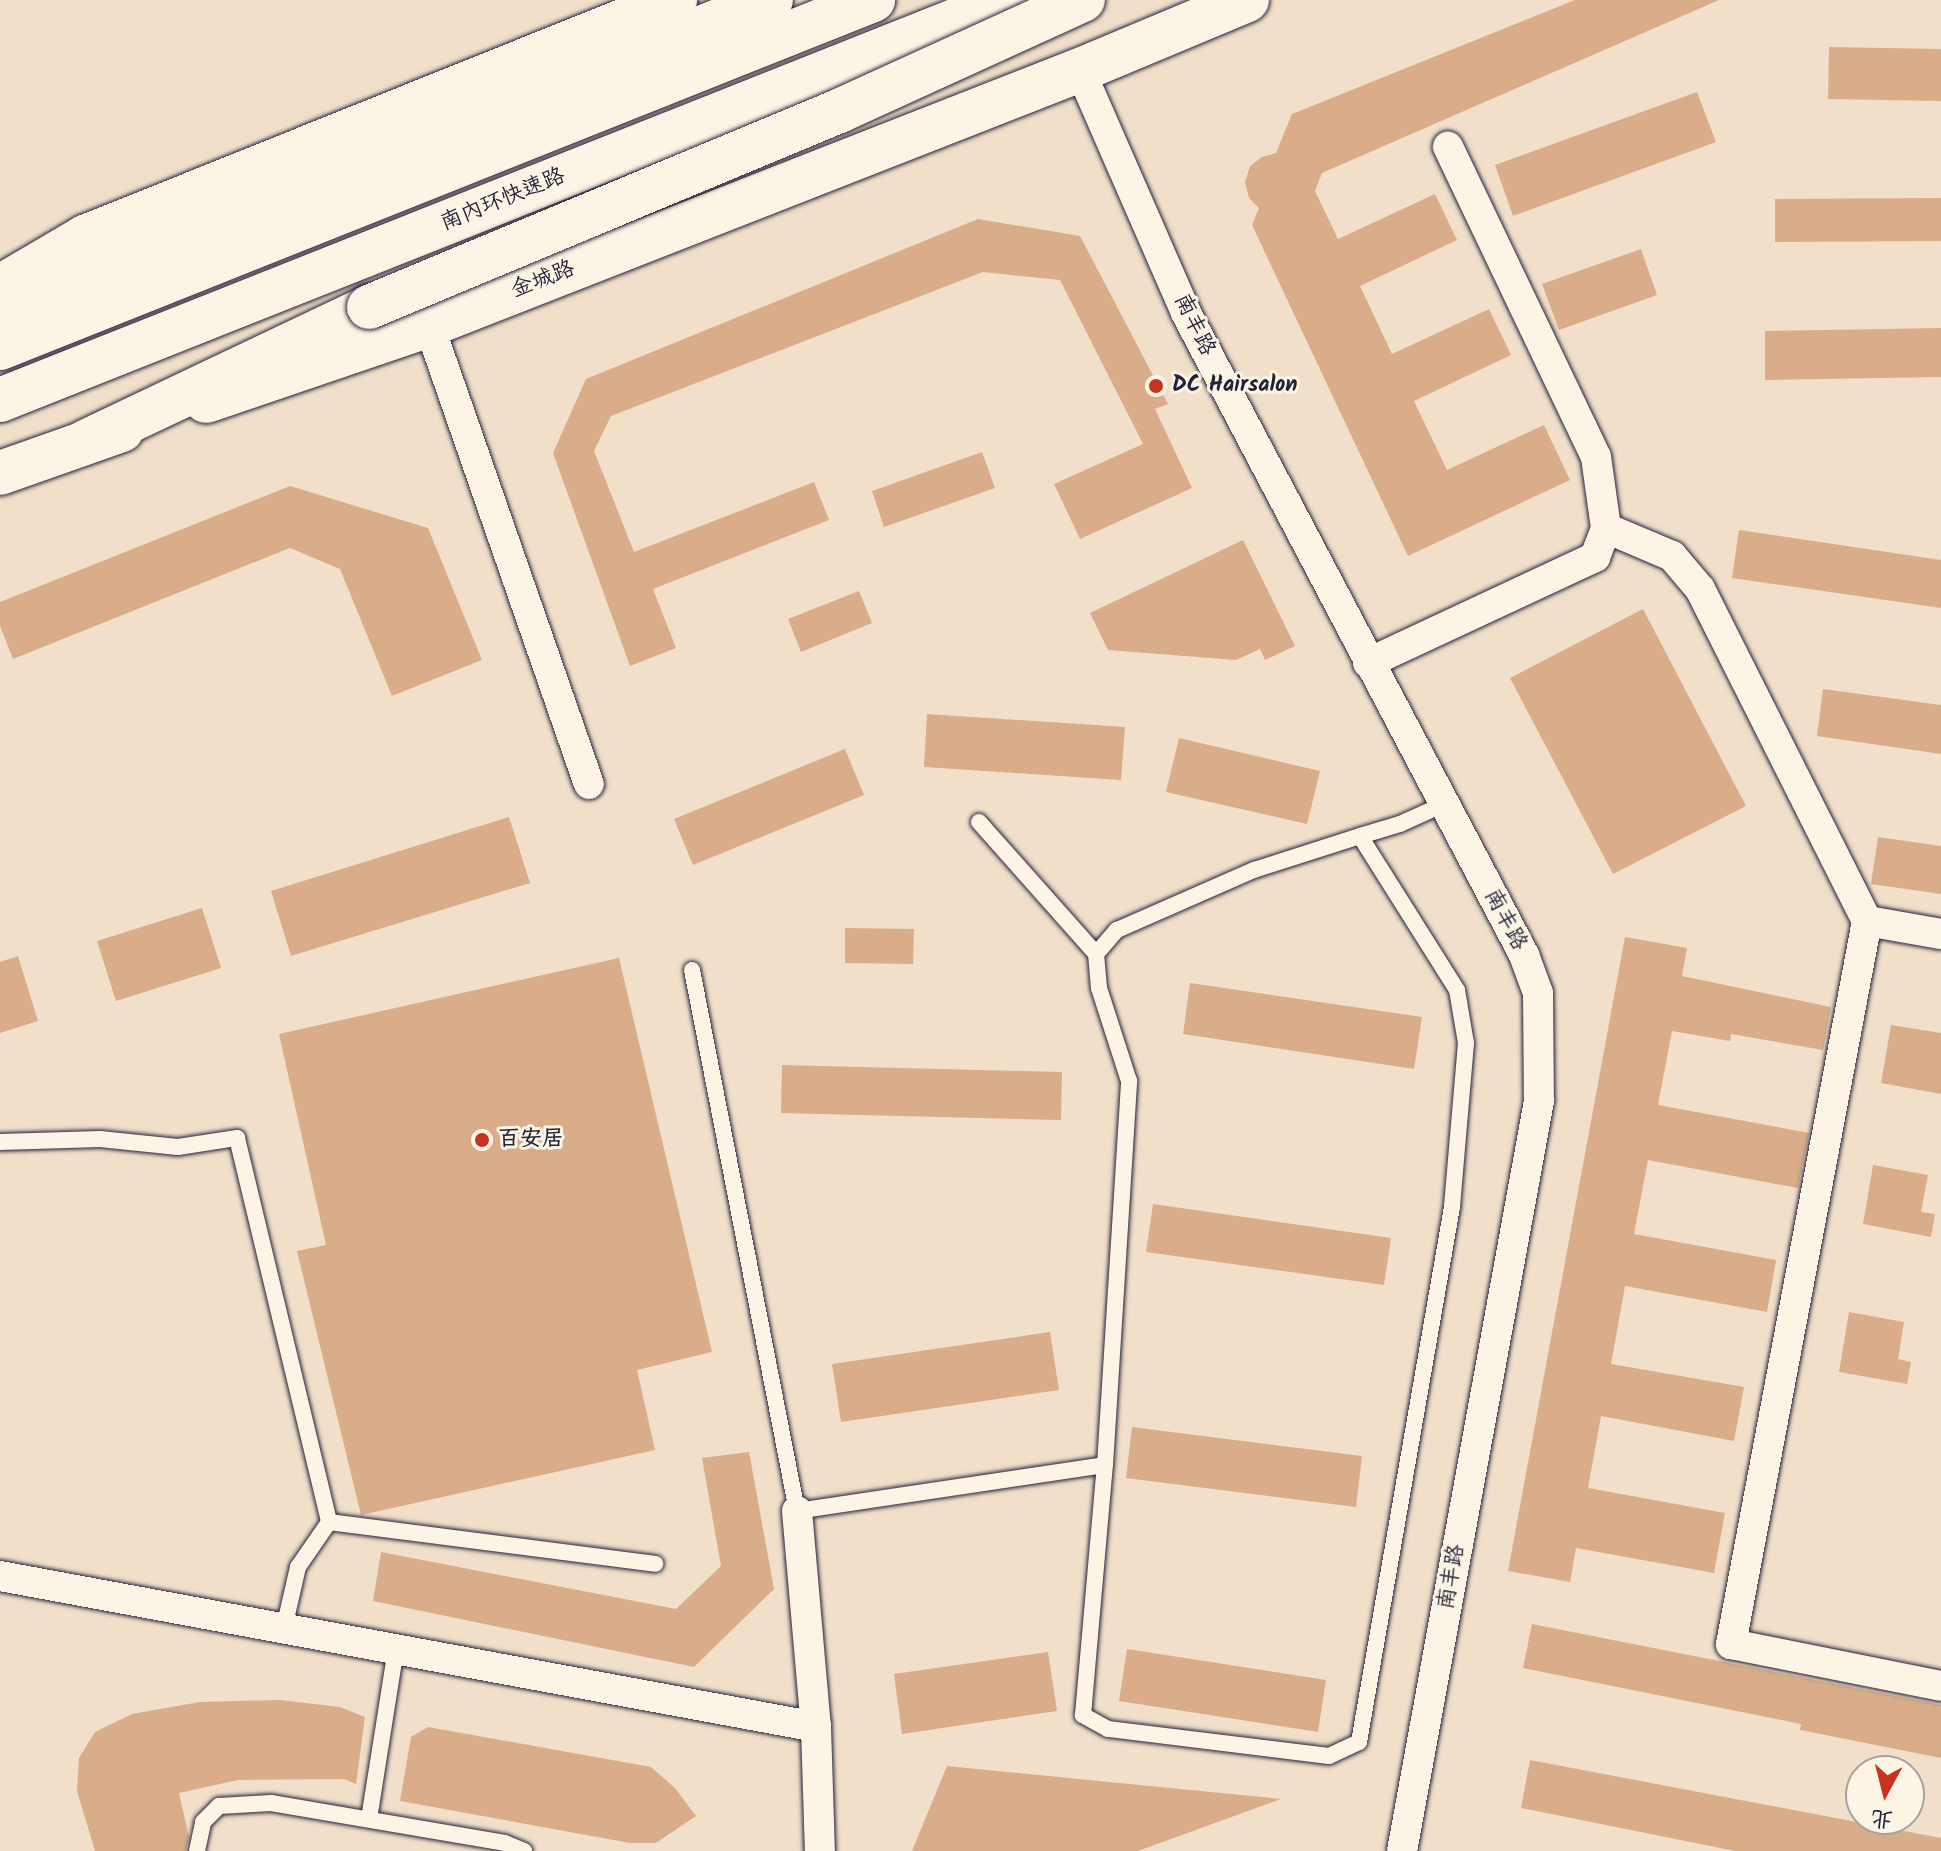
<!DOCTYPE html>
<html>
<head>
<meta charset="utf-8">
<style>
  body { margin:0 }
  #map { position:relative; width:1941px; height:1851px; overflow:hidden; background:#f2dfca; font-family:Kalam,"LXGW WenKai TC",sans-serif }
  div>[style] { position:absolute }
  .building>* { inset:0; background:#d9ad8a }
  .roads { filter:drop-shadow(0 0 2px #22223b) drop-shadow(0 0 2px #22223b) }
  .service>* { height:16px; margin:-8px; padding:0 8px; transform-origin:8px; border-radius:8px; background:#fcf5e5 }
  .minor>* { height:30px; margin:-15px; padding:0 15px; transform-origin:15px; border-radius:15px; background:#fcf5e5 }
  .primary>* { height:44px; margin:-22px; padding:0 22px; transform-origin:22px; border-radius:22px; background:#fcf5e5 }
  .trunk>* { height:44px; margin:-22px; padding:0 22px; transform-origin:22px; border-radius:22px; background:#fcf5e5 }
  .bridges { filter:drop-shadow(0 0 2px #22223b) drop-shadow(0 0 2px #22223b) }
  .trunk-bridge>* { height:44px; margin:-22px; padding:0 22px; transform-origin:22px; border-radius:22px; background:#fcf5e5 }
  .dots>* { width:22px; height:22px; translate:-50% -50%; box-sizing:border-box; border:4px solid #fcf5e5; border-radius:50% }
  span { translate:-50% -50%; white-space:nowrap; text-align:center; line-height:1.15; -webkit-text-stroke:6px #fcf5e5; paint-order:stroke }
  .street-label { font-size:22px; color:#22223b }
  .poi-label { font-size:22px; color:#22223b; font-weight:700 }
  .left { translate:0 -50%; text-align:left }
  .north { position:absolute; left:1845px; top:1755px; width:80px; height:80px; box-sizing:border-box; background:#fcf5e5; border:2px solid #a5a1a1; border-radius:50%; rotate:187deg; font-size:22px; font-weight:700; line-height:32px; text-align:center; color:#22223b }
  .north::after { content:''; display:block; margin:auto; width:28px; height:36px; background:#c8321e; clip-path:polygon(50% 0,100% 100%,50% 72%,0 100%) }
</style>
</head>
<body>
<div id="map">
  <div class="building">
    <div style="clip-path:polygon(1575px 0,1719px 0,1322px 173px,1315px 191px,1338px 239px,1435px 194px,1457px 240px,1360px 286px,1392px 354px,1489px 309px,1511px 355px,1414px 401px,1447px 470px,1544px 425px,1570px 480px,1408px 556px,1252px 225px,1259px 208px,1249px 198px,1245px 182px,1250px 166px,1262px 157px,1276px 153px,1292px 114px)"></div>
    <div style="clip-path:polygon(1829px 47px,1941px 49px,1941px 101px,1828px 99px)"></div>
    <div style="clip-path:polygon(1697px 92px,1716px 142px,1513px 216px,1495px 165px)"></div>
    <div style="clip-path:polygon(1941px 198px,1941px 241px,1775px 242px,1775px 199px)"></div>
    <div style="clip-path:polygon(978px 219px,1080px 236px,1168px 404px,1155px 409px,1192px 488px,1080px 539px,1054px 484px,1143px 444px,1060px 280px,983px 272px,611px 416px,594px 451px,634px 552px,814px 482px,829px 520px,653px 589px,676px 648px,630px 666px,553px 453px,586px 379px)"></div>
    <div style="clip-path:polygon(1641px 249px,1657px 295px,1559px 330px,1542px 284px)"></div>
    <div style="clip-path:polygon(1941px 328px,1941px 377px,1765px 380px,1765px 331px)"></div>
    <div style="clip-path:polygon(982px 452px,995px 488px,884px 527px,872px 491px)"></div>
    <div style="clip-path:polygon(290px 486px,428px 528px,482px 660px,392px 696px,340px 569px,290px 548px,13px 659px,0 626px,0 602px)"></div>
    <div style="clip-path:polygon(1739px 530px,1941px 560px,1941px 608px,1732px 578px)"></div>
    <div style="clip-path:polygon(1243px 540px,1295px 646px,1265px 660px,1260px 649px,1236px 660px,1108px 650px,1090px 613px)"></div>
    <div style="clip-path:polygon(859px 591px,872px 623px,801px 652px,788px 619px)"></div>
    <div style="clip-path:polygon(1643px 609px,1746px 806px,1613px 874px,1510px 678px)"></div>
    <div style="clip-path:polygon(1823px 689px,1941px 705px,1941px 754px,1817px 736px)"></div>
    <div style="clip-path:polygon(927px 714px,1125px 727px,1121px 780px,924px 767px)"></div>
    <div style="clip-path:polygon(1179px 738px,1320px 771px,1307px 824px,1166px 792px)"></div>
    <div style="clip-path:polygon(845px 749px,864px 795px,693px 865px,674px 819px)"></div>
    <div style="clip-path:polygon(509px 817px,530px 883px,291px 956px,271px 891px)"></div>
    <div style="clip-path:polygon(1878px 837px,1941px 846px,1941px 894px,1871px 884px)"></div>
    <div style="clip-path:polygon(202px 908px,221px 968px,116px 1001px,97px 941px)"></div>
    <div style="clip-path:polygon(845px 928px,914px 929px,913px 964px,845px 963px)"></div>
    <div style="clip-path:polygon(1625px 937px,1687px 948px,1682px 976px,1831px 1007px,1823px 1050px,1731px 1034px,1730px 1041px,1672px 1031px,1658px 1105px,1809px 1133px,1798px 1188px,1648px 1160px,1634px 1234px,1776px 1260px,1767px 1312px,1625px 1286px,1611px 1364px,1744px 1387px,1734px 1441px,1601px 1416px,1588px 1488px,1725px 1513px,1714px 1573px,1576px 1548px,1570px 1582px,1508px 1571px)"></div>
    <div style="clip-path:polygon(18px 956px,38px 1021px,0 1033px,0 962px)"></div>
    <div style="clip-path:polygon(619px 958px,712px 1352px,637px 1370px,655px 1450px,361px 1515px,297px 1251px,326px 1245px,279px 1034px)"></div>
    <div style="clip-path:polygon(1190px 983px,1422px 1017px,1414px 1069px,1183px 1034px)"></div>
    <div style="clip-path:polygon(1891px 1025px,1941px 1033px,1941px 1094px,1881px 1083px)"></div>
    <div style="clip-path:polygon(782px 1065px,1062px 1072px,1061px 1120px,781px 1113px)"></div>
    <div style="clip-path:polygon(1873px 1165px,1928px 1175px,1921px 1212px,1935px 1214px,1931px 1237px,1863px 1224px)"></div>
    <div style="clip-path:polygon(1153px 1204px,1391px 1238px,1384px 1285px,1146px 1252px)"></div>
    <div style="clip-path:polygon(1849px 1312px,1904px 1322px,1898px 1359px,1911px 1362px,1907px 1384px,1839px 1372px)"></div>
    <div style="clip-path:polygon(1050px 1332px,1059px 1390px,841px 1422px,832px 1364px)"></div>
    <div style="clip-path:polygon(1132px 1427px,1362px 1456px,1356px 1507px,1126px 1478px)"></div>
    <div style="clip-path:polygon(749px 1452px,774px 1589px,694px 1667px,373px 1601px,381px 1552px,676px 1609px,721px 1566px,702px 1458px)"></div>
    <div style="clip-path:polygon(1532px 1624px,1941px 1705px,1941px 1758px,1800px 1730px,1801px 1724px,1523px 1668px)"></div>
    <div style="clip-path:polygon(1127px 1649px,1326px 1680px,1318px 1732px,1119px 1701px)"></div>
    <div style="clip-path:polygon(1048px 1652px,1057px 1711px,902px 1734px,894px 1674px)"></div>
    <div style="clip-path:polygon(280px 1700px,340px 1707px,365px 1717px,356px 1784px,344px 1779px,238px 1780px,179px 1793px,189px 1837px,186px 1851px,95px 1851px,77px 1791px,79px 1758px,95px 1732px,132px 1714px,200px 1702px)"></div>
    <div style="clip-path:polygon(428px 1727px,651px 1767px,675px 1788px,696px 1816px,656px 1843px,630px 1843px,400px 1801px,411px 1737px)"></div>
    <div style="clip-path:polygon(1530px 1760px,1941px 1838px,1941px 1851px,1735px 1851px,1521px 1808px)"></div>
    <div style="clip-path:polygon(947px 1766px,1281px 1799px,1138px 1851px,912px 1851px)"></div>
  </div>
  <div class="roads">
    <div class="service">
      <div style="left:979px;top:822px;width:176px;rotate:48.4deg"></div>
      <div style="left:1360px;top:836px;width:182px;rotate:57.8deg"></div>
      <div style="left:1457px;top:990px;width:54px;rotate:80.4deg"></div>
      <div style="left:1466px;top:1043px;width:165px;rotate:94.9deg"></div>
      <div style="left:1452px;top:1207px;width:543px;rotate:99.86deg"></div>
      <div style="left:1359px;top:1742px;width:33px;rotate:155deg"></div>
      <div style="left:1329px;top:1756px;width:223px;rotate:-173deg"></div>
      <div style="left:1108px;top:1729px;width:29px;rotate:-151deg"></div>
      <div style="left:1083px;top:1715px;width:251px;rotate:-85deg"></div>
      <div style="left:1105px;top:1465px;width:385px;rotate:-86.4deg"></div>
      <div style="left:1129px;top:1081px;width:98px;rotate:-107.9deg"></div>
      <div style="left:1099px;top:988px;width:34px;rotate:-95deg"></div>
      <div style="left:1096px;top:954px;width:32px;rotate:-49deg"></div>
      <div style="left:1117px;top:930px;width:150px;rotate:-23.7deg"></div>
      <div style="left:1254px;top:870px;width:111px;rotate:-17.8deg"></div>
      <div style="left:1360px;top:836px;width:42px;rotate:-16.7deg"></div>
      <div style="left:1400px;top:824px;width:46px;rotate:-24.3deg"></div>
      <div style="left:692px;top:970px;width:551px;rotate:79.02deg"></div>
      <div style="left:797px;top:1511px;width:311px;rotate:-8.5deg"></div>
      <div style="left:0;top:1142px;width:100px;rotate:-1.7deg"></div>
      <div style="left:100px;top:1139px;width:78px;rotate:5.9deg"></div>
      <div style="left:178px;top:1147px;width:60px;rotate:-8.7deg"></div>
      <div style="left:237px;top:1138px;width:395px;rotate:76.5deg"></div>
      <div style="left:284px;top:1628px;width:63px;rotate:-77.1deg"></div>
      <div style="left:298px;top:1567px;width:55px;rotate:-55.4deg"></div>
      <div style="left:329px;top:1522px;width:329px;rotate:7.3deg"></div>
      <div style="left:369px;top:1819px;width:172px;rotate:-81deg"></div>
      <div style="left:197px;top:1851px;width:30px;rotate:-78deg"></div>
      <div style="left:203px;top:1822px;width:23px;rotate:-45deg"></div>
      <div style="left:219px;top:1806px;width:52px;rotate:-3.3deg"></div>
      <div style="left:271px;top:1803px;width:237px;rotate:9.7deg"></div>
      <div style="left:505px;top:1843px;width:21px;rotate:23deg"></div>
    </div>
    <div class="minor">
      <div style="left:1080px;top:70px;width:265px;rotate:66.4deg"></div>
      <div style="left:1186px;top:313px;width:726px;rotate:62.23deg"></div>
      <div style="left:1524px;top:955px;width:40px;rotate:69.8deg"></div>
      <div style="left:1538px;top:993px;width:108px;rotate:89.5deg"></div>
      <div style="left:1539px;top:1101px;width:762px;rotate:100.35deg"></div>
      <div style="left:429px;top:325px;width:486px;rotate:70.8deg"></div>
      <div style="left:1606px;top:528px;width:72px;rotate:23deg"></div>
      <div style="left:1672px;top:556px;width:43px;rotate:49.7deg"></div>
      <div style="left:1700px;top:589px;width:372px;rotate:63.3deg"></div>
      <div style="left:1368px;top:663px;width:251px;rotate:-25deg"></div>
      <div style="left:1595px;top:557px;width:31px;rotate:-69deg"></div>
      <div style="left:1606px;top:528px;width:72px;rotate:-98deg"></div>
      <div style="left:1596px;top:457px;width:344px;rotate:-115.5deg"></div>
      <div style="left:1941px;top:934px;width:75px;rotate:-170deg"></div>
      <div style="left:1867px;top:921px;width:736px;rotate:100.65deg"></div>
      <div style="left:1731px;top:1644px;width:214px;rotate:11.3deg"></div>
      <div style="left:797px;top:1511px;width:217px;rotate:85deg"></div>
      <div style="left:816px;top:1727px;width:124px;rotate:88.2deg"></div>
      <div style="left:0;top:1576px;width:830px;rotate:10.48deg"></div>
    </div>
    <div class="primary">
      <div style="left:0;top:287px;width:99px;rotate:-30.5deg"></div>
      <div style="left:85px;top:237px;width:636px;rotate:-21.89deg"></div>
      <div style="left:206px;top:401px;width:236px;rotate:-18.8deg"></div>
      <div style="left:429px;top:325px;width:699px;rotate:-21.39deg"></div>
      <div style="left:1080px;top:70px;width:181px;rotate:-22.7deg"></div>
      <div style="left:0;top:473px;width:129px;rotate:-19.4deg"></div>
    </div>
    <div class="trunk">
      <div style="left:0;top:305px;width:829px;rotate:-21.58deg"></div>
      <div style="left:0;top:348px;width:940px;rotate:-21.73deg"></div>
      <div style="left:0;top:400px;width:1084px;rotate:-21.66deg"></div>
      <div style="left:85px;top:442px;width:314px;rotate:-25.4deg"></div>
    </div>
  </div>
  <div class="bridges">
    <div class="trunk-bridge">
      <div style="left:369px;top:307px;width:509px;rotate:-22.64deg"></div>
      <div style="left:839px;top:111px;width:268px;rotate:-24.5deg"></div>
    </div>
  </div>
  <div class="dots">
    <div style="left:1156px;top:386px;background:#c8321e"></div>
    <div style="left:482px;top:1140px;background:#c8321e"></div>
  </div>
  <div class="street-label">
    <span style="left:503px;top:200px;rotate:-22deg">南内环快速路</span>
    <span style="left:543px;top:280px;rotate:-21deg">金城路</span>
    <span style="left:1194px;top:325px;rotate:64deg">南丰路</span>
    <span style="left:1505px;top:920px;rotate:62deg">南丰路</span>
    <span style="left:1452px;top:1577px;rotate:-80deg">南丰路</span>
  </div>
  <div class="poi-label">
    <span class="left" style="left:1172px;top:386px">DC Hairsalon</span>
    <span class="left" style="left:498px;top:1140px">百安居</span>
  </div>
  <div class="north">北</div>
</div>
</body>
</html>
